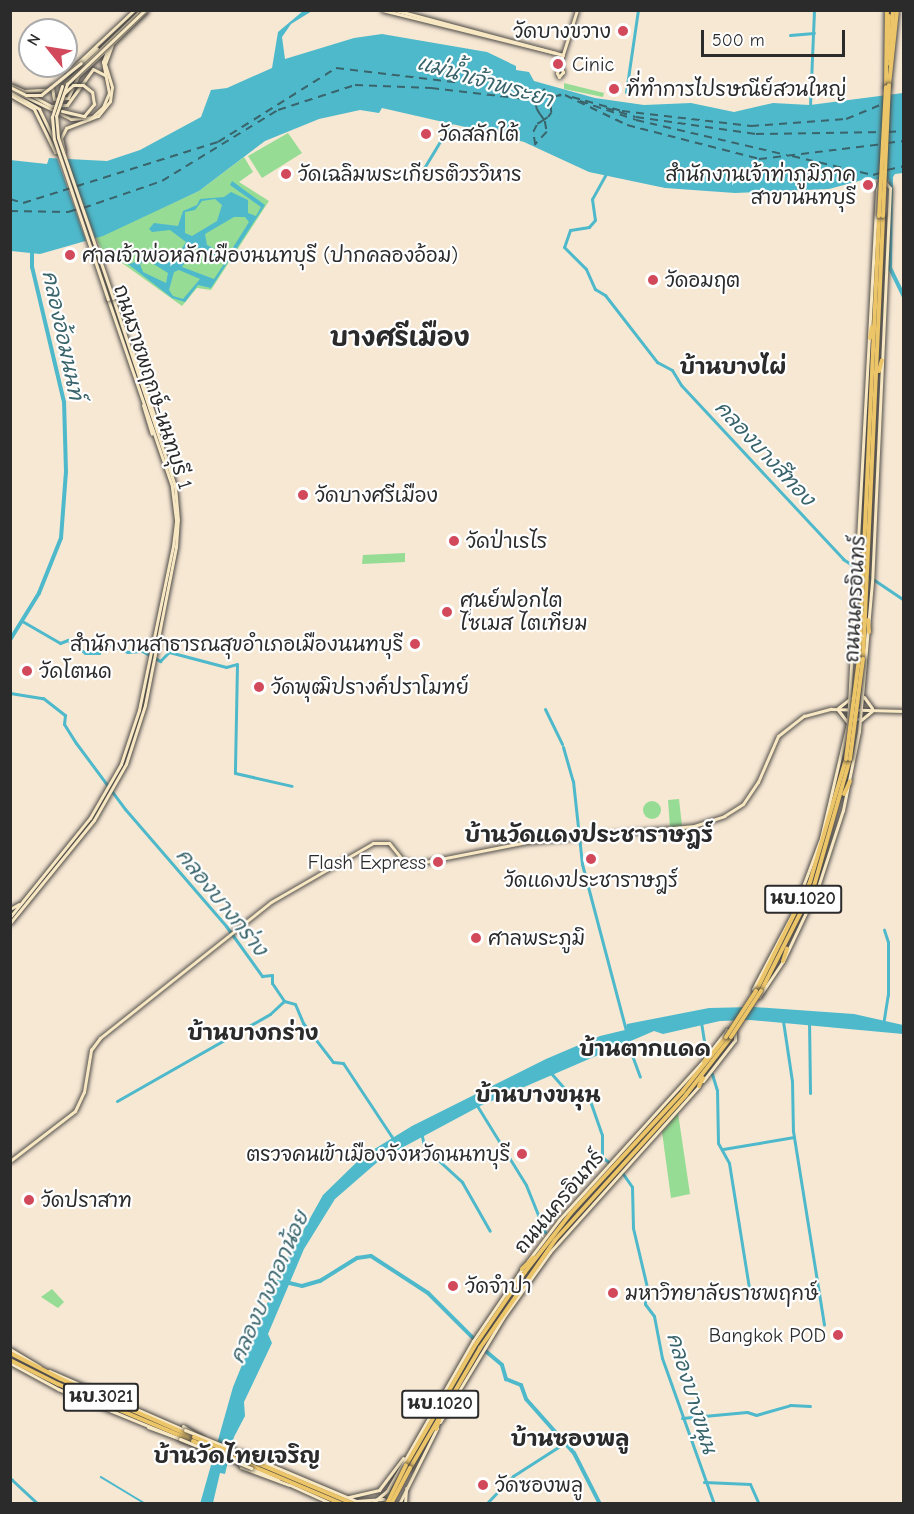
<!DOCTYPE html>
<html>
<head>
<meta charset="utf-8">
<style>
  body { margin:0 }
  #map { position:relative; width:914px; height:1514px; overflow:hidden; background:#f7e8d4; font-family:"Comic Neue","Playpen Sans Thai",sans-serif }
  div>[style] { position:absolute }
  .green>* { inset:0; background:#96dc95 }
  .round { border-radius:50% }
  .water>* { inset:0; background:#4eb9cb }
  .pier>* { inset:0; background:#f7e8d4 }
  .stream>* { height:1.5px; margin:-0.75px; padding:0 0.75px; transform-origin:0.75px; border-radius:0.75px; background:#4eb9cb }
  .canal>* { height:3px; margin:-1.5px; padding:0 1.5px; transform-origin:1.5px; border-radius:1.5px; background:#4eb9cb }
  .river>* { height:4px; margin:-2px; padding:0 2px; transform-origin:2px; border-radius:2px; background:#4eb9cb }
  .ferry>* { height:1.5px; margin-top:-0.75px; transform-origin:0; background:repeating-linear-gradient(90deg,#39646b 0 8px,transparent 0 14px) }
  .roads { filter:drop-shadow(0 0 2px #4a4744) drop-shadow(0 0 2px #4a4744) }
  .secondary>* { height:3px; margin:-1.5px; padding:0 1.5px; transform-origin:1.5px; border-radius:1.5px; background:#f7e8c3 }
  .primary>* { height:4px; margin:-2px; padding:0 2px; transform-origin:2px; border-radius:2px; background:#ecc569 }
  .bridges { filter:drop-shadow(0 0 2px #4a4744) drop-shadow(0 0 2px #4a4744) }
  .secondary-bridge>* { height:3px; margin:-1.5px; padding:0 1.5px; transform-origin:1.5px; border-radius:1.5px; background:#f7e8c3 }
  .primary-bridge>* { height:4px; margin:-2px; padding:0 2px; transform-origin:2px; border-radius:2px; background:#ecc569 }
  .dots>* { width:16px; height:16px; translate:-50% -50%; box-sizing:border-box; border:3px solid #fff; border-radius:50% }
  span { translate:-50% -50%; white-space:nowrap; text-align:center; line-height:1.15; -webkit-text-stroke:4.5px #fff; paint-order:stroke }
  .shield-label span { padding:2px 4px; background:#fff; border:2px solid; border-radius:4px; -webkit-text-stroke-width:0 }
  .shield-label { font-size:18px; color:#2b2b2b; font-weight:700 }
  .poi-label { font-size:20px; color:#2b2b2b }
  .right { translate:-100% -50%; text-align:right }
  .left { translate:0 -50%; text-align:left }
  .street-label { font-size:20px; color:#2b2b2b }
  .water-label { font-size:21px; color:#39646b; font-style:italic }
  .quarter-label { font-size:22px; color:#2b2b2b; font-weight:700 }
  .district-label { font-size:26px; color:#2b2b2b; font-weight:700 }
  .frame { position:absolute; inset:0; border:12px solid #2b2b2b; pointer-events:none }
  .north { position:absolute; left:18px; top:18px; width:60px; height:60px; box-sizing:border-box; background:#fff; border:2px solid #aaa; border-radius:50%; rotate:300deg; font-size:16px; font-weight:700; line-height:24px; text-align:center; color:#2b2b2b }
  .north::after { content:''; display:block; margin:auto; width:21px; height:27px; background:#d1495b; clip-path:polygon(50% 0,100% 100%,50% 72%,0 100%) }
  .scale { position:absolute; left:701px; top:30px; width:144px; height:27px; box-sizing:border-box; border:3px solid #2b2b2b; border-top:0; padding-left:8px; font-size:18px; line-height:21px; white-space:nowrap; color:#2b2b2b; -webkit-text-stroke:4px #fff; paint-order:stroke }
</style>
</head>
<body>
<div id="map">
  <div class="green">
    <div style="clip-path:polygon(564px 83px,604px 93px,603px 97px,564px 89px)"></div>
    <div style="clip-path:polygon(288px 133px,302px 153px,262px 178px,248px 156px)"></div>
    <div style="clip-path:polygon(244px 157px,253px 172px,239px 182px,269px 201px,211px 290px,197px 288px,182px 306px,101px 248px,96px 238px,199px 191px)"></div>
    <div style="clip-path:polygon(405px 553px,405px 562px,362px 564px,363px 555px)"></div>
    <div style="clip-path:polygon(679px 799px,682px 826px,670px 827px,668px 800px)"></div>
    <div class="round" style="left:643px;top:801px;width:18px;height:18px"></div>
    <div style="clip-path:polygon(678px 1113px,690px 1194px,671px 1198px,662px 1132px)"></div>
    <div style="clip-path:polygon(52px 1289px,64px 1302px,58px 1308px,41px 1297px)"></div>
  </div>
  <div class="water">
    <div style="clip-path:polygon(303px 11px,312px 11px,291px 24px,282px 37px,285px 59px,354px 38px,382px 34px,487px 52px,516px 66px,516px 70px,529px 72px,534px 81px,595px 98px,644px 105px,691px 103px,734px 112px,773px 103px,810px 105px,903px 93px,903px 173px,895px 174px,891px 180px,866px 179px,829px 189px,735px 193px,665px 188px,589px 172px,524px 142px,487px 132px,382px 108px,379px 113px,360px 110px,319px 119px,265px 141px,199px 191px,103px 236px,40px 254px,11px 251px,10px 160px,47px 164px,49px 158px,107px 161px,140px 150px,201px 117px,211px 90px,227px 88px,272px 68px,278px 32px)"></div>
    <div style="clip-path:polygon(evenodd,232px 181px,265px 205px,211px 288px,198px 285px,185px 302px,172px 298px,102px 244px,130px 264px,148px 257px,161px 264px,164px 258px,176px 258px,186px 242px,170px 230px,152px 232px,149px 229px,154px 223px,178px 226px,183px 211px,197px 205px,200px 199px,224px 197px,231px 192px,248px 200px,248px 213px,256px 216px,261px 207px,230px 185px,232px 181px,215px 199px,222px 205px,217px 221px,192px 236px,185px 233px,185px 212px,195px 210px,202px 201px,215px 199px,232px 181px,234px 217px,245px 217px,249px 222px,232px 249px,223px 253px,207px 245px,205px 234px,234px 217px,232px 181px,195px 247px,226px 261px,214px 279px,182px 267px,195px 247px,232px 181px,147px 260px,168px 273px,166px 283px,143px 272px,140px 264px,147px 260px,232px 181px,179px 270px,200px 279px,183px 299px,173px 296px,169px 290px,174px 272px,179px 270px)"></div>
    <div style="clip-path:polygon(754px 1007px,854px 1014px,903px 1025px,903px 1034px,750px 1020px,720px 1021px,663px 1034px,654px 1031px,480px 1106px,381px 1159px,335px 1199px,304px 1249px,268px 1334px,272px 1343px,244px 1402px,245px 1416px,234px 1437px,225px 1474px,220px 1473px,213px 1503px,200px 1504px,233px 1387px,280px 1272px,323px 1195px,363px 1156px,412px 1126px,546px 1059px,600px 1036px,625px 1030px,627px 1024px,709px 1008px)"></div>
  </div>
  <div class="pier">
    <div style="clip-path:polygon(56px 155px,66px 156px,96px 241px,87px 244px)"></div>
  </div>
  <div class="stream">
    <div style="left:101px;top:1477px;width:52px;rotate:31deg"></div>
    <div style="left:10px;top:1483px;width:4px;rotate:-45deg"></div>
  </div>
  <div class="canal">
    <div style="left:790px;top:35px;width:24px;rotate:-5deg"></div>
    <div style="left:626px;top:92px;width:83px;rotate:-81.7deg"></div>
    <div style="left:810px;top:106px;width:96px;rotate:-87.6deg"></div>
    <div style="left:424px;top:168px;width:52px;rotate:-59deg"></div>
    <div style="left:607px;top:172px;width:31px;rotate:119deg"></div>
    <div style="left:592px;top:199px;width:21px;rotate:82deg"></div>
    <div style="left:595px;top:220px;width:9px;rotate:131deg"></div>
    <div style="left:589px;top:227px;width:19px;rotate:171deg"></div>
    <div style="left:570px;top:230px;width:18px;rotate:109deg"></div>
    <div style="left:564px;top:247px;width:31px;rotate:45deg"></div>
    <div style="left:586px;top:269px;width:22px;rotate:66deg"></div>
    <div style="left:595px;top:289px;width:12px;rotate:31deg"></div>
    <div style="left:605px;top:295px;width:85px;rotate:52.2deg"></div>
    <div style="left:657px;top:362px;width:17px;rotate:28deg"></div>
    <div style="left:672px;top:370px;width:17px;rotate:59deg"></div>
    <div style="left:681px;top:385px;width:238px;rotate:47deg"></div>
    <div style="left:843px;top:559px;width:73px;rotate:33.9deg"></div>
    <div style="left:22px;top:621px;width:44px;rotate:30.1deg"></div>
    <div style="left:60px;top:643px;width:9px;rotate:-21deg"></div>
    <div style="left:68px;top:640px;width:21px;rotate:37deg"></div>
    <div style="left:85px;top:653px;width:14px"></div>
    <div style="left:99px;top:653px;width:11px;rotate:-63deg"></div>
    <div style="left:104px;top:643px;width:25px;rotate:21deg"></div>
    <div style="left:127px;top:652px;width:15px;rotate:-4deg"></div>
    <div style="left:142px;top:651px;width:21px;rotate:29deg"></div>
    <div style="left:160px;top:661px;width:13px;rotate:-45deg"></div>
    <div style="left:169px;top:652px;width:59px;rotate:14.7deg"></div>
    <div style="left:226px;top:667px;width:11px;rotate:-15deg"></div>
    <div style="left:237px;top:664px;width:109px;rotate:91.1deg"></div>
    <div style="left:235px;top:773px;width:58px;rotate:12.8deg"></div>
    <div style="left:10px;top:693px;width:33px;rotate:9deg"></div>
    <div style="left:43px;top:698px;width:28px;rotate:38deg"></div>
    <div style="left:65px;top:715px;width:9px;rotate:96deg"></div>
    <div style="left:64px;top:724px;width:22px;rotate:58deg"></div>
    <div style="left:76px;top:743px;width:82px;rotate:53.4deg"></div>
    <div style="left:125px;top:809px;width:155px;rotate:49.2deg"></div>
    <div style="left:226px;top:926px;width:62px;rotate:54.2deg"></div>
    <div style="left:262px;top:976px;width:10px;rotate:-6deg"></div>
    <div style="left:272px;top:975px;width:8px;rotate:90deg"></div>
    <div style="left:272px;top:983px;width:22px;rotate:56deg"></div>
    <div style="left:284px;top:1001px;width:11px;rotate:15deg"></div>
    <div style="left:295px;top:1004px;width:21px;rotate:67deg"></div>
    <div style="left:303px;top:1023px;width:49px;rotate:52.4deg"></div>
    <div style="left:333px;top:1062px;width:10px;rotate:6deg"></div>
    <div style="left:343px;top:1063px;width:92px;rotate:56.5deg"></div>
    <div style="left:545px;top:709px;width:39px;rotate:64deg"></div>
    <div style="left:563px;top:747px;width:35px;rotate:74deg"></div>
    <div style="left:573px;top:781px;width:83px;rotate:83.8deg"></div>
    <div style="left:582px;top:864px;width:173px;rotate:75.2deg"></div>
    <div style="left:809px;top:1020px;width:73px;rotate:89.2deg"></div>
    <div style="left:783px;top:1021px;width:61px;rotate:81.5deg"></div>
    <div style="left:792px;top:1081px;width:50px;rotate:88.9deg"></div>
    <div style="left:793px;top:1131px;width:196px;rotate:80.9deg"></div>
    <div style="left:701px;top:1022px;width:31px;rotate:81deg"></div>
    <div style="left:883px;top:1025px;width:30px;rotate:-81deg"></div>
    <div style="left:888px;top:995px;width:53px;rotate:-90deg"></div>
    <div style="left:888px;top:942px;width:13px;rotate:-108deg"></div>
    <div style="left:626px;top:1039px;width:40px;rotate:69.8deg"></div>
    <div style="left:550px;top:1072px;width:21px;rotate:49deg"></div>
    <div style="left:564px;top:1088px;width:25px;rotate:16deg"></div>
    <div style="left:588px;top:1095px;width:42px;rotate:70.7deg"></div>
    <div style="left:602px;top:1135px;width:22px;rotate:90deg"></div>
    <div style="left:602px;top:1157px;width:11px;rotate:38deg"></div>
    <div style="left:712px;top:1074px;width:17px;rotate:73deg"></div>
    <div style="left:717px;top:1090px;width:53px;rotate:88.9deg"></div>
    <div style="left:718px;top:1143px;width:23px;rotate:61deg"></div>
    <div style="left:729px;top:1163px;width:127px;rotate:80.9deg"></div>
    <div style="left:117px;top:1101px;width:176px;rotate:-29.6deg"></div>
    <div style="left:270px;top:1014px;width:19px;rotate:-43deg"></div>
    <div style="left:476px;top:1104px;width:95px;rotate:58.3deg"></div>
    <div style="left:526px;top:1185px;width:51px;rotate:68deg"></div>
    <div style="left:421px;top:1131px;width:16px;rotate:79deg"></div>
    <div style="left:424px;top:1147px;width:52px;rotate:42.6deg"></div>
    <div style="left:462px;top:1182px;width:56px;rotate:60.3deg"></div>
    <div style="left:723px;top:1149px;width:72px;rotate:-9.6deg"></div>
    <div style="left:621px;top:1171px;width:19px;rotate:55deg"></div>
    <div style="left:632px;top:1187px;width:41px;rotate:88.6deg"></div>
    <div style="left:633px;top:1228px;width:61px;rotate:76.7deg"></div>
    <div style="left:647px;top:1287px;width:17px;rotate:97deg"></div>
    <div style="left:645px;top:1304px;width:15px;rotate:53deg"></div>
    <div style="left:654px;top:1316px;width:43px;rotate:79.2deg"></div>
    <div style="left:662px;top:1358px;width:155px;rotate:70.4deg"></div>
    <div style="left:682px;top:1418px;width:65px;rotate:-5.3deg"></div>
    <div style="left:747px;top:1412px;width:9px;rotate:18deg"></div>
    <div style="left:756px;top:1415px;width:35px;rotate:-16deg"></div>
    <div style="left:790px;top:1405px;width:20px;rotate:3deg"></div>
    <div style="left:10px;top:1478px;width:38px;rotate:43deg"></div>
    <div style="left:704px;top:1482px;width:46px;rotate:2.5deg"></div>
    <div style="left:750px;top:1484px;width:22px;rotate:66deg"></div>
    <div style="left:486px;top:1504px;width:39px;rotate:-46deg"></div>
    <div style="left:513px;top:1476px;width:63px;rotate:-32.7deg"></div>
  </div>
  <div class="river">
    <div style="left:891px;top:176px;width:92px;rotate:90.6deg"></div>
    <div style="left:890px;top:268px;width:32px;rotate:64deg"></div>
    <div style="left:10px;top:640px;width:55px;rotate:-58.3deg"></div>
    <div style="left:39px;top:593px;width:59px;rotate:-68.2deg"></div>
    <div style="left:61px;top:538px;width:66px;rotate:-85.7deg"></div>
    <div style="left:66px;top:472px;width:70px;rotate:-91.6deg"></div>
    <div style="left:64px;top:402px;width:139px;rotate:-103.3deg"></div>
    <div style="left:32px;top:267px;width:16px;rotate:-90deg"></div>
    <div style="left:904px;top:1215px;width:4px;rotate:90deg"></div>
    <div style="left:285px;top:1282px;width:17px;rotate:13deg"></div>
    <div style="left:302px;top:1286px;width:19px;rotate:-16deg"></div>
    <div style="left:320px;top:1281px;width:44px;rotate:-31.9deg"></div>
    <div style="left:357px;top:1258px;width:14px;rotate:-8deg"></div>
    <div style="left:371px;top:1256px;width:68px;rotate:33deg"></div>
    <div style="left:428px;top:1293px;width:66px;rotate:45deg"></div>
    <div style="left:482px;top:1348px;width:26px;rotate:40deg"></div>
    <div style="left:502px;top:1365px;width:15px;rotate:74deg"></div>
    <div style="left:506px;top:1379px;width:16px;rotate:22deg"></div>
    <div style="left:521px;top:1385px;width:15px;rotate:70deg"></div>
    <div style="left:526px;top:1399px;width:72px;rotate:48.4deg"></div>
    <div style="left:574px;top:1453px;width:57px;rotate:63deg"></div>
  </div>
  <div class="ferry">
    <div style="left:545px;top:89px;width:17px;rotate:121deg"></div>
    <div style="left:536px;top:104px;width:5px;rotate:79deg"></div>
    <div style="left:537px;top:109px;width:6px;rotate:59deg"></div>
    <div style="left:540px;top:114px;width:9px;rotate:54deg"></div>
    <div style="left:545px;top:121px;width:11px;rotate:80deg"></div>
    <div style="left:547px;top:132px;width:18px;rotate:133deg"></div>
    <div style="left:535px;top:145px;width:13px;rotate:-99deg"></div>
    <div style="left:533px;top:132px;width:9px;rotate:-63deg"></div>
    <div style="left:537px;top:124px;width:6px;rotate:-31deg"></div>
    <div style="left:542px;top:121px;width:7px;rotate:-34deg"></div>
    <div style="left:548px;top:117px;width:5px;rotate:-53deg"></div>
    <div style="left:551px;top:113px;width:16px;rotate:-94deg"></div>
    <div style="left:572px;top:97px;width:52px;rotate:15.6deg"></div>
    <div style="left:622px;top:111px;width:130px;rotate:6.6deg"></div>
    <div style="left:751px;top:126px;width:95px;rotate:-4.2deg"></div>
    <div style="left:846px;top:119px;width:42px;rotate:-22.3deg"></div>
    <div style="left:580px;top:101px;width:59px;rotate:18.7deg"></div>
    <div style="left:636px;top:120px;width:155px;rotate:13.1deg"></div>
    <div style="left:606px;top:108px;width:31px;rotate:17deg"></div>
    <div style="left:636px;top:117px;width:121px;rotate:8.1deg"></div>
    <div style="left:756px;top:134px;width:128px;rotate:-0.9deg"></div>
    <div style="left:888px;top:132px;width:16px;rotate:-4deg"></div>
    <div style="left:887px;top:143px;width:17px;rotate:-7deg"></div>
    <div style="left:792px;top:156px;width:83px;rotate:13.2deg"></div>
    <div style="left:873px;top:175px;width:7px;rotate:-16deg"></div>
    <div style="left:887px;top:170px;width:17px;rotate:-13deg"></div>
    <div style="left:10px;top:199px;width:14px;rotate:17deg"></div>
    <div style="left:23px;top:203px;width:204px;rotate:-17.4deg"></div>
    <div style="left:218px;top:142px;width:139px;rotate:-32.1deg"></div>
    <div style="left:336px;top:68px;width:227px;rotate:6.8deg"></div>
    <div style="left:83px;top:208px;width:83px;rotate:-18.9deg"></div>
    <div style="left:162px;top:181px;width:136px;rotate:-31.5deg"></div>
    <div style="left:278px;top:110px;width:81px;rotate:-18deg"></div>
    <div style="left:355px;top:85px;width:76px;rotate:2.3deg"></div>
    <div style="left:431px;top:88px;width:95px;rotate:6.7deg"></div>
    <div style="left:525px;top:99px;width:40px;rotate:-5.7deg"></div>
    <div style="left:565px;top:95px;width:69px;rotate:25.8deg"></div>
    <div style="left:627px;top:125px;width:136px;rotate:14.4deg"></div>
    <div style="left:759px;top:159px;width:125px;rotate:-6.9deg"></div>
    <div style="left:10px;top:211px;width:58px;rotate:1deg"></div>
    <div style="left:68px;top:212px;width:10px;rotate:-17deg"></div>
  </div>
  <div class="roads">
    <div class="secondary">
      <div style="left:382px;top:10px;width:179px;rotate:13.9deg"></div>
      <div style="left:395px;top:10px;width:174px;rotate:15deg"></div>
      <div style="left:80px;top:64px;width:23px;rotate:-43deg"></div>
      <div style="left:560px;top:65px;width:8px;rotate:67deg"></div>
      <div style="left:563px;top:72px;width:6px;rotate:129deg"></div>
      <div style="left:559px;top:77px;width:4px;rotate:-117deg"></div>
      <div style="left:557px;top:73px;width:66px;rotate:-72.4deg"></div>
      <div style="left:67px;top:73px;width:92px;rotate:-43.2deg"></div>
      <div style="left:10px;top:85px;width:15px;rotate:23deg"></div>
      <div style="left:24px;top:91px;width:22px;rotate:-3deg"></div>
      <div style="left:62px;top:86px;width:110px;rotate:-43.9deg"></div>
      <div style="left:52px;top:87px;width:12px;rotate:81deg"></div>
      <div style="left:54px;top:99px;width:14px;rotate:-4deg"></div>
      <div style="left:68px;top:98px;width:24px;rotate:-66deg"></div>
      <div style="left:78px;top:76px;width:40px;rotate:-43deg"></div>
      <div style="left:10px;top:89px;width:68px;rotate:26.2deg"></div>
      <div style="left:71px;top:119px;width:21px;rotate:-5deg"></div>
      <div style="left:92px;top:117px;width:15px;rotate:-42deg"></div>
      <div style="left:103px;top:107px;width:15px;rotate:-67deg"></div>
      <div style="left:109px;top:93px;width:32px;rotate:-101deg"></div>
      <div style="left:103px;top:62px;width:15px;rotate:-70deg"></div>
      <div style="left:108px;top:48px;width:54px;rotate:-44.3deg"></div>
      <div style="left:10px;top:92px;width:34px;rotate:30deg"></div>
      <div style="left:39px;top:109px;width:32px;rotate:64deg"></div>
      <div style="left:10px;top:95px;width:28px;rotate:30deg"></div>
      <div style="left:34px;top:109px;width:48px;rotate:64deg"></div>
      <div style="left:55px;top:152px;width:9px;rotate:-6deg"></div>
      <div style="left:64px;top:151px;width:13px;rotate:-103deg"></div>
      <div style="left:61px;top:138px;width:11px;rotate:-63deg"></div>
      <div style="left:66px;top:128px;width:34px;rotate:-21deg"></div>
      <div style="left:98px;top:116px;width:19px;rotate:-51deg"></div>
      <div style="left:110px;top:101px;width:14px;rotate:-82deg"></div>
      <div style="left:112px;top:87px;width:24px;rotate:-107deg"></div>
      <div style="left:105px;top:64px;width:20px;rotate:-70deg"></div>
      <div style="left:31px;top:95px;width:23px;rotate:29deg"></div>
      <div style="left:51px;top:106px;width:16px;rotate:-4deg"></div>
      <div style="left:67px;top:105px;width:44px;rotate:-54.2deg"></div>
      <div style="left:93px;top:69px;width:13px;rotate:27deg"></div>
      <div style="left:885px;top:182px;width:8px;rotate:50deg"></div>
      <div style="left:890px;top:188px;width:394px;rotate:92.6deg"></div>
      <div style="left:872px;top:582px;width:150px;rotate:95deg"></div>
      <div style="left:859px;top:731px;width:81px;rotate:101.4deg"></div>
      <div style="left:843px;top:810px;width:81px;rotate:108deg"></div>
      <div style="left:818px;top:887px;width:82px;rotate:115.3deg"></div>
      <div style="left:783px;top:961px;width:43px;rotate:123.7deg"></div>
      <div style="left:759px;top:997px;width:10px;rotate:-127deg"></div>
      <div style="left:753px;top:989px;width:86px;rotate:-62.2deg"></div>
      <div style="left:793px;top:913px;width:80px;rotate:-69.5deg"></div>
      <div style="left:821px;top:838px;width:118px;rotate:-76.8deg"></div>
      <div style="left:848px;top:723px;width:534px;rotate:-86.89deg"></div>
      <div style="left:877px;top:190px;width:7px;rotate:-74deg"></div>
      <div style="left:879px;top:183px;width:6px;rotate:-9deg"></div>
      <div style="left:133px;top:353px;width:65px;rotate:71.3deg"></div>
      <div style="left:143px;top:405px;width:30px;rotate:73deg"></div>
      <div style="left:156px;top:421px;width:12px;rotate:70deg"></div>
      <div style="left:864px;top:697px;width:14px;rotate:54deg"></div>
      <div style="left:838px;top:708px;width:16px;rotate:-38deg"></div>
      <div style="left:838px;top:710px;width:16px;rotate:52deg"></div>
      <div style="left:848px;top:723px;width:10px;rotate:-24deg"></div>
      <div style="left:861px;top:720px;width:14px;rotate:-39deg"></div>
      <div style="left:10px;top:909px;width:10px;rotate:-29deg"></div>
      <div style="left:10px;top:917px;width:127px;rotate:-51.1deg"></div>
      <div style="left:90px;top:818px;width:62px;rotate:-60.1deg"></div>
      <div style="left:121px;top:764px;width:57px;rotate:-71.6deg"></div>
      <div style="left:139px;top:710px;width:167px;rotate:-78.3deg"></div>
      <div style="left:173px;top:546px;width:26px;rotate:-83deg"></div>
      <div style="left:176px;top:520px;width:34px;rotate:-97deg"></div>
      <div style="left:172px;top:486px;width:198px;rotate:-108.9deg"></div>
      <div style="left:10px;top:923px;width:133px;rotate:-50.8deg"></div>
      <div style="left:94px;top:820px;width:64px;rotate:-60.3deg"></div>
      <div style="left:126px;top:764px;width:62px;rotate:-72.1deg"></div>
      <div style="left:145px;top:705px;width:161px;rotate:-78.9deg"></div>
      <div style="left:176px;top:547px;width:27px;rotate:-86deg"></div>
      <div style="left:178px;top:520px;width:34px;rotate:-95deg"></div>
      <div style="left:175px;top:486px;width:198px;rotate:-108.3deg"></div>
      <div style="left:703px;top:1081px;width:52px;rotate:-52deg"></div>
      <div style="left:735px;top:1040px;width:7px;rotate:-90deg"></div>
      <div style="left:735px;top:1033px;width:9px;rotate:-159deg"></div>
      <div style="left:727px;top:1030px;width:29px;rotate:128deg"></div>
      <div style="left:10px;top:1161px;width:82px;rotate:-37.6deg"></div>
      <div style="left:75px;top:1111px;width:21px;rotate:-65deg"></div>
      <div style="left:84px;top:1092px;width:43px;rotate:-80.5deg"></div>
      <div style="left:91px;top:1050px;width:15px;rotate:-53deg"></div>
      <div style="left:100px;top:1038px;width:218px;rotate:-38.5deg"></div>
      <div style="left:271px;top:902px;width:118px;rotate:-30deg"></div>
      <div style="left:373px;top:843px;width:16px"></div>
      <div style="left:389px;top:843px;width:22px;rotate:51deg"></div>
      <div style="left:403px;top:860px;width:13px;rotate:18deg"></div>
      <div style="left:415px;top:864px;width:114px;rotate:-11.1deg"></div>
      <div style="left:527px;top:842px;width:168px;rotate:-5.5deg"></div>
      <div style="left:694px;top:826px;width:32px;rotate:-18deg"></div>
      <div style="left:724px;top:816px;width:22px;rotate:-32deg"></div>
      <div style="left:743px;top:804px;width:27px;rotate:-56deg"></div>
      <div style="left:758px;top:782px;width:50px;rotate:-66.5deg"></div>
      <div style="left:778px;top:736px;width:33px;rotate:-38deg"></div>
      <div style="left:804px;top:716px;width:28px;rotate:-15deg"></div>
      <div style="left:831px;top:709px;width:73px;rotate:1.6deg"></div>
      <div style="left:528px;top:1261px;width:51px;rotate:-52.9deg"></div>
      <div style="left:559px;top:1220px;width:215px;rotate:-47.8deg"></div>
      <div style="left:10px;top:1349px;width:35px;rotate:31deg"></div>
      <div style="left:10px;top:1363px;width:55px;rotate:28.4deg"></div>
      <div style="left:58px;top:1389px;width:132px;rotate:22.3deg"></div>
      <div style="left:49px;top:1371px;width:148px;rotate:23.5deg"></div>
      <div style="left:440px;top:1422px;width:122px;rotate:-58.8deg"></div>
      <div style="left:503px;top:1318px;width:81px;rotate:-54.5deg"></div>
      <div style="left:550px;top:1252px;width:223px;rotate:-48.1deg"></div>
      <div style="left:183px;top:1426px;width:22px;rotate:32deg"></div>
      <div style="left:148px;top:1427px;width:55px;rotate:20.1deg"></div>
      <div style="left:242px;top:1453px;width:22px;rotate:18deg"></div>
      <div style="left:238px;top:1461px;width:7px;rotate:63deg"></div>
      <div style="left:241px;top:1467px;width:51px;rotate:20.6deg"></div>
      <div style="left:261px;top:1461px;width:103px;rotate:22.8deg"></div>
      <div style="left:356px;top:1501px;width:27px;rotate:-4deg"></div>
      <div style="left:383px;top:1499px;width:12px;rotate:24deg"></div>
      <div style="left:251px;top:1468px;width:30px;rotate:24deg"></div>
      <div style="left:290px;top:1485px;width:46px;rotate:24.3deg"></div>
      <div style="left:349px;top:1497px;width:31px;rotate:-13deg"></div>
      <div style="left:379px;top:1490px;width:40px;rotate:-53deg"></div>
      <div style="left:371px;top:1504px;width:21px;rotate:-39deg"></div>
      <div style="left:387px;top:1491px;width:173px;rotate:-60.2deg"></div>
      <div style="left:473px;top:1341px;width:87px;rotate:-55.8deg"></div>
      <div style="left:399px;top:1504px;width:85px;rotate:-63.4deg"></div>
      <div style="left:405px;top:1504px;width:16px;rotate:-86deg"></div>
    </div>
    <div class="primary">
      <div style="left:887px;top:59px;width:43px;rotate:-87.3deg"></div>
      <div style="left:890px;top:64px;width:54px;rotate:-86.8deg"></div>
      <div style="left:889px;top:85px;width:75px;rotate:-83.9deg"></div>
      <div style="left:886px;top:87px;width:77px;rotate:-89.3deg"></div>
      <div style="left:870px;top:338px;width:11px;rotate:-80deg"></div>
      <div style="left:879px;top:371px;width:11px;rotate:-75deg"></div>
      <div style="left:868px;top:620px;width:12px;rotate:85deg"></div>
      <div style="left:859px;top:659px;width:443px;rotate:-87.4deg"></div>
      <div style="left:863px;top:659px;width:443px;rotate:-87.4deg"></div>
      <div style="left:844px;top:794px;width:14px;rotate:-65deg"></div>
      <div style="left:783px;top:961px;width:13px;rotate:-72deg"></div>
      <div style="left:756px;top:991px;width:122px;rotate:-63.6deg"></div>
      <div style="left:810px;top:882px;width:128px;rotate:-73.7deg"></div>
      <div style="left:761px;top:991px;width:118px;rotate:-63.2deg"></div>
      <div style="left:814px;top:886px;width:132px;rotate:-74.2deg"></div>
      <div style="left:704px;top:1062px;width:12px;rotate:-59deg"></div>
      <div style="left:699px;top:1086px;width:9px;rotate:-63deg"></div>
      <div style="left:522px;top:1269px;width:16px;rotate:-45deg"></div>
      <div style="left:10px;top:1353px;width:57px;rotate:27deg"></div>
      <div style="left:61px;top:1379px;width:145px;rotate:23.6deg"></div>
      <div style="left:10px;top:1360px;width:54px;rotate:26.6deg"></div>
      <div style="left:58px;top:1384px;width:147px;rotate:22.9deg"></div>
      <div style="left:91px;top:1403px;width:9px;rotate:6deg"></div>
      <div style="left:436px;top:1429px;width:9px;rotate:-69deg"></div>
      <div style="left:245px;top:1458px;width:118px;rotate:22.9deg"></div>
      <div style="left:243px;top:1462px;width:108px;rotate:23deg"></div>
      <div style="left:406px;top:1465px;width:140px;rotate:-60deg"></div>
      <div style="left:476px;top:1344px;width:87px;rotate:-55.8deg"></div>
      <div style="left:525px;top:1272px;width:75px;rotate:-52.1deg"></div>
      <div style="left:571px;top:1213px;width:166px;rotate:-47.4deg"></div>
      <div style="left:683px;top:1091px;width:69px;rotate:-51.5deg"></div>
      <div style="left:410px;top:1468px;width:139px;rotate:-59.7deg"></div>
      <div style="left:480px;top:1348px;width:131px;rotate:-55.2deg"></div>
      <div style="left:555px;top:1240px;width:195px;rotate:-47.9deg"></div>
      <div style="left:686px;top:1095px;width:73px;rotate:-52.2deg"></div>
    </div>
  </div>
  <div class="bridges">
    <div class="secondary-bridge">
      <div style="left:62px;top:86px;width:33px;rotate:108deg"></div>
      <div style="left:52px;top:117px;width:22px;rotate:85deg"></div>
      <div style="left:54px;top:139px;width:169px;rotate:71.4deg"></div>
      <div style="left:10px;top:87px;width:18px;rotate:27deg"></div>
      <div style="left:26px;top:95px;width:15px"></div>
      <div style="left:41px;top:95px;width:51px;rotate:-38.7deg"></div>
      <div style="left:62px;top:111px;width:23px;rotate:13deg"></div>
      <div style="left:84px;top:116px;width:16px;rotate:-50deg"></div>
      <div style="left:94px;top:104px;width:12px;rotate:-99deg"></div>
      <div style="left:92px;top:92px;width:11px;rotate:-142deg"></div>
      <div style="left:83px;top:85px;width:10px;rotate:180deg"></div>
      <div style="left:73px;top:85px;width:12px;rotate:138deg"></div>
      <div style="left:113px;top:298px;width:170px;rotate:-108.9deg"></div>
      <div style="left:58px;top:137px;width:21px;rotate:-95deg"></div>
      <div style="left:56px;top:116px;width:34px;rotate:-71deg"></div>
      <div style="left:67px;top:84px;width:108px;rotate:-43.5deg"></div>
      <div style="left:185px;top:1430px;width:82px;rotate:22.2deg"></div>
      <div style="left:180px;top:1439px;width:77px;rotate:22.2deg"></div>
    </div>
    <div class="primary-bridge">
      <div style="left:879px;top:216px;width:129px;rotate:-86.9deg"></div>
      <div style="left:883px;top:216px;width:131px;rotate:-87.4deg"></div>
      <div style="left:846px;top:759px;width:101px;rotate:-82.6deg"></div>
      <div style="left:850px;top:759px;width:101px;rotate:-82.6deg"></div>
      <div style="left:726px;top:1037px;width:55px;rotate:-56.9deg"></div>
      <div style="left:731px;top:1037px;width:55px;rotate:-56.9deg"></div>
      <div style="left:194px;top:1437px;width:55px;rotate:22.4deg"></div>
      <div style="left:193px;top:1441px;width:54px;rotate:22.8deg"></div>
      <div style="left:387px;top:1504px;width:43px;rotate:-64deg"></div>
      <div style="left:391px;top:1504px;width:41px;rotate:-62.2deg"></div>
    </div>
  </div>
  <div class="dots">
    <div style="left:623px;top:31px;background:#d1495b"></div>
    <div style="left:558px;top:64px;background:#d1495b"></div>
    <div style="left:614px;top:89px;background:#d1495b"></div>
    <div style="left:426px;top:134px;background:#d1495b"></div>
    <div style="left:286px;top:174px;background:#d1495b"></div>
    <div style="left:868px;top:185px;background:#d1495b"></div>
    <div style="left:70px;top:255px;background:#d1495b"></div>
    <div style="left:653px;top:280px;background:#d1495b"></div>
    <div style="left:303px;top:495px;background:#d1495b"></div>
    <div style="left:454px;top:541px;background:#d1495b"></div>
    <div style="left:447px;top:612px;background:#d1495b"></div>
    <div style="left:415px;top:644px;background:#d1495b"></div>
    <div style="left:27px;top:671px;background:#d1495b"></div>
    <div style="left:259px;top:687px;background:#d1495b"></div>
    <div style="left:591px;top:859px;background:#d1495b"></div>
    <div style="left:438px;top:862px;background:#d1495b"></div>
    <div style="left:476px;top:938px;background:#d1495b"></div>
    <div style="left:522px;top:1154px;background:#d1495b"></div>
    <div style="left:29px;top:1200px;background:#d1495b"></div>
    <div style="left:453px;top:1286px;background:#d1495b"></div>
    <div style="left:613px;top:1293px;background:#d1495b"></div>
    <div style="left:838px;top:1335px;background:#d1495b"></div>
    <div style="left:483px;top:1485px;background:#d1495b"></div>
  </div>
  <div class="shield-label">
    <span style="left:803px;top:899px">นบ.1020</span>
    <span style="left:101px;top:1397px">นบ.3021</span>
    <span style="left:440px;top:1404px">นบ.1020</span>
  </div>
  <div class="poi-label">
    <span class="right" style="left:611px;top:31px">วัดบางขวาง</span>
    <span class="left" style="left:572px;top:64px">Cinic</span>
    <span class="left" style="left:626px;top:89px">ที่ทำการไปรษณีย์สวนใหญ่</span>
    <span class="left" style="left:438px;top:134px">วัดสลักใต้</span>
    <span class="left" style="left:298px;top:174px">วัดเฉลิมพระเกียรติวรวิหาร</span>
    <span class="right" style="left:856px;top:186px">สำนักงานเจ้าท่าภูมิภาค<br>สาขานนทบุรี</span>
    <span class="left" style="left:82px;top:255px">ศาลเจ้าพ่อหลักเมืองนนทบุรี (ปากคลองอ้อม)</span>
    <span class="left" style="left:665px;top:280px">วัดอมฤต</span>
    <span class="left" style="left:315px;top:495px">วัดบางศรีเมือง</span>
    <span class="left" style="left:466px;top:541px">วัดป่าเรไร</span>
    <span class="left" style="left:460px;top:612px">ศูนย์ฟอกไต<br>ไซเมส ไตเทียม</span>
    <span class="right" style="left:403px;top:644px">สำนักงานสาธารณสุขอำเภอเมืองนนทบุรี</span>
    <span class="left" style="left:39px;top:671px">วัดโตนด</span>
    <span class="left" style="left:271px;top:687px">วัดพุฒิปรางค์ปราโมทย์</span>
    <span class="right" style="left:426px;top:862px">Flash Express</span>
    <span style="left:591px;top:880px">วัดแดงประชาราษฎร์</span>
    <span class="left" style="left:488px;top:938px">ศาลพระภูมิ</span>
    <span class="right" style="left:510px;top:1154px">ตรวจคนเข้าเมืองจังหวัดนนทบุรี</span>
    <span class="left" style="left:41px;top:1200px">วัดปราสาท</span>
    <span class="left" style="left:465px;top:1286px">วัดจําปา</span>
    <span class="left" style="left:625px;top:1293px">มหาวิทยาลัยราชพฤกษ์</span>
    <span class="right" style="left:826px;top:1335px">Bangkok POD</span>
    <span class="left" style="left:495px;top:1485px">วัดซองพลู</span>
  </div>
  <div class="street-label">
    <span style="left:153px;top:387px;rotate:72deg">ถนนราชพฤกษ์-นนทบุรี 1</span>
    <span style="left:855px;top:599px;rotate:-87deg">ถนนนครอินทร์</span>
    <span style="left:559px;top:1202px;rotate:-50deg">ถนนนครอินทร์</span>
  </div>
  <div class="water-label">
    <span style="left:485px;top:81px;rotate:16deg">แม่น้ำเจ้าพระยา</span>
    <span style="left:63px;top:335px;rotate:78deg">คลองอ้อมนนท์</span>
    <span style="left:765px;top:453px;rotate:47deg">คลองบางสีทอง</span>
    <span style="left:222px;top:902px;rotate:51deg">คลองบางกร่าง</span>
    <span style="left:269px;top:1287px;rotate:-66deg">คลองบางกอกน้อย</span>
    <span style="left:692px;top:1393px;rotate:73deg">คลองบางขนุน</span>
  </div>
  <div class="quarter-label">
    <span style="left:733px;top:368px">บ้านบางไผ่</span>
    <span style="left:589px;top:836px">บ้านวัดแดงประชาราษฎร์</span>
    <span style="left:253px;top:1034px">บ้านบางกร่าง</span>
    <span style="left:645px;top:1050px">บ้านตากแดด</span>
    <span style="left:538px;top:1096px">บ้านบางขนุน</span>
    <span style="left:570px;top:1440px">บ้านซองพลู</span>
    <span style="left:237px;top:1457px">บ้านวัดไทยเจริญ</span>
  </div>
  <div class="district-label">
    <span style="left:400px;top:339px">บางศรีเมือง</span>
  </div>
  <div class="frame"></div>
  <div class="north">N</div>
  <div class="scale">500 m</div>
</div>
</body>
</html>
